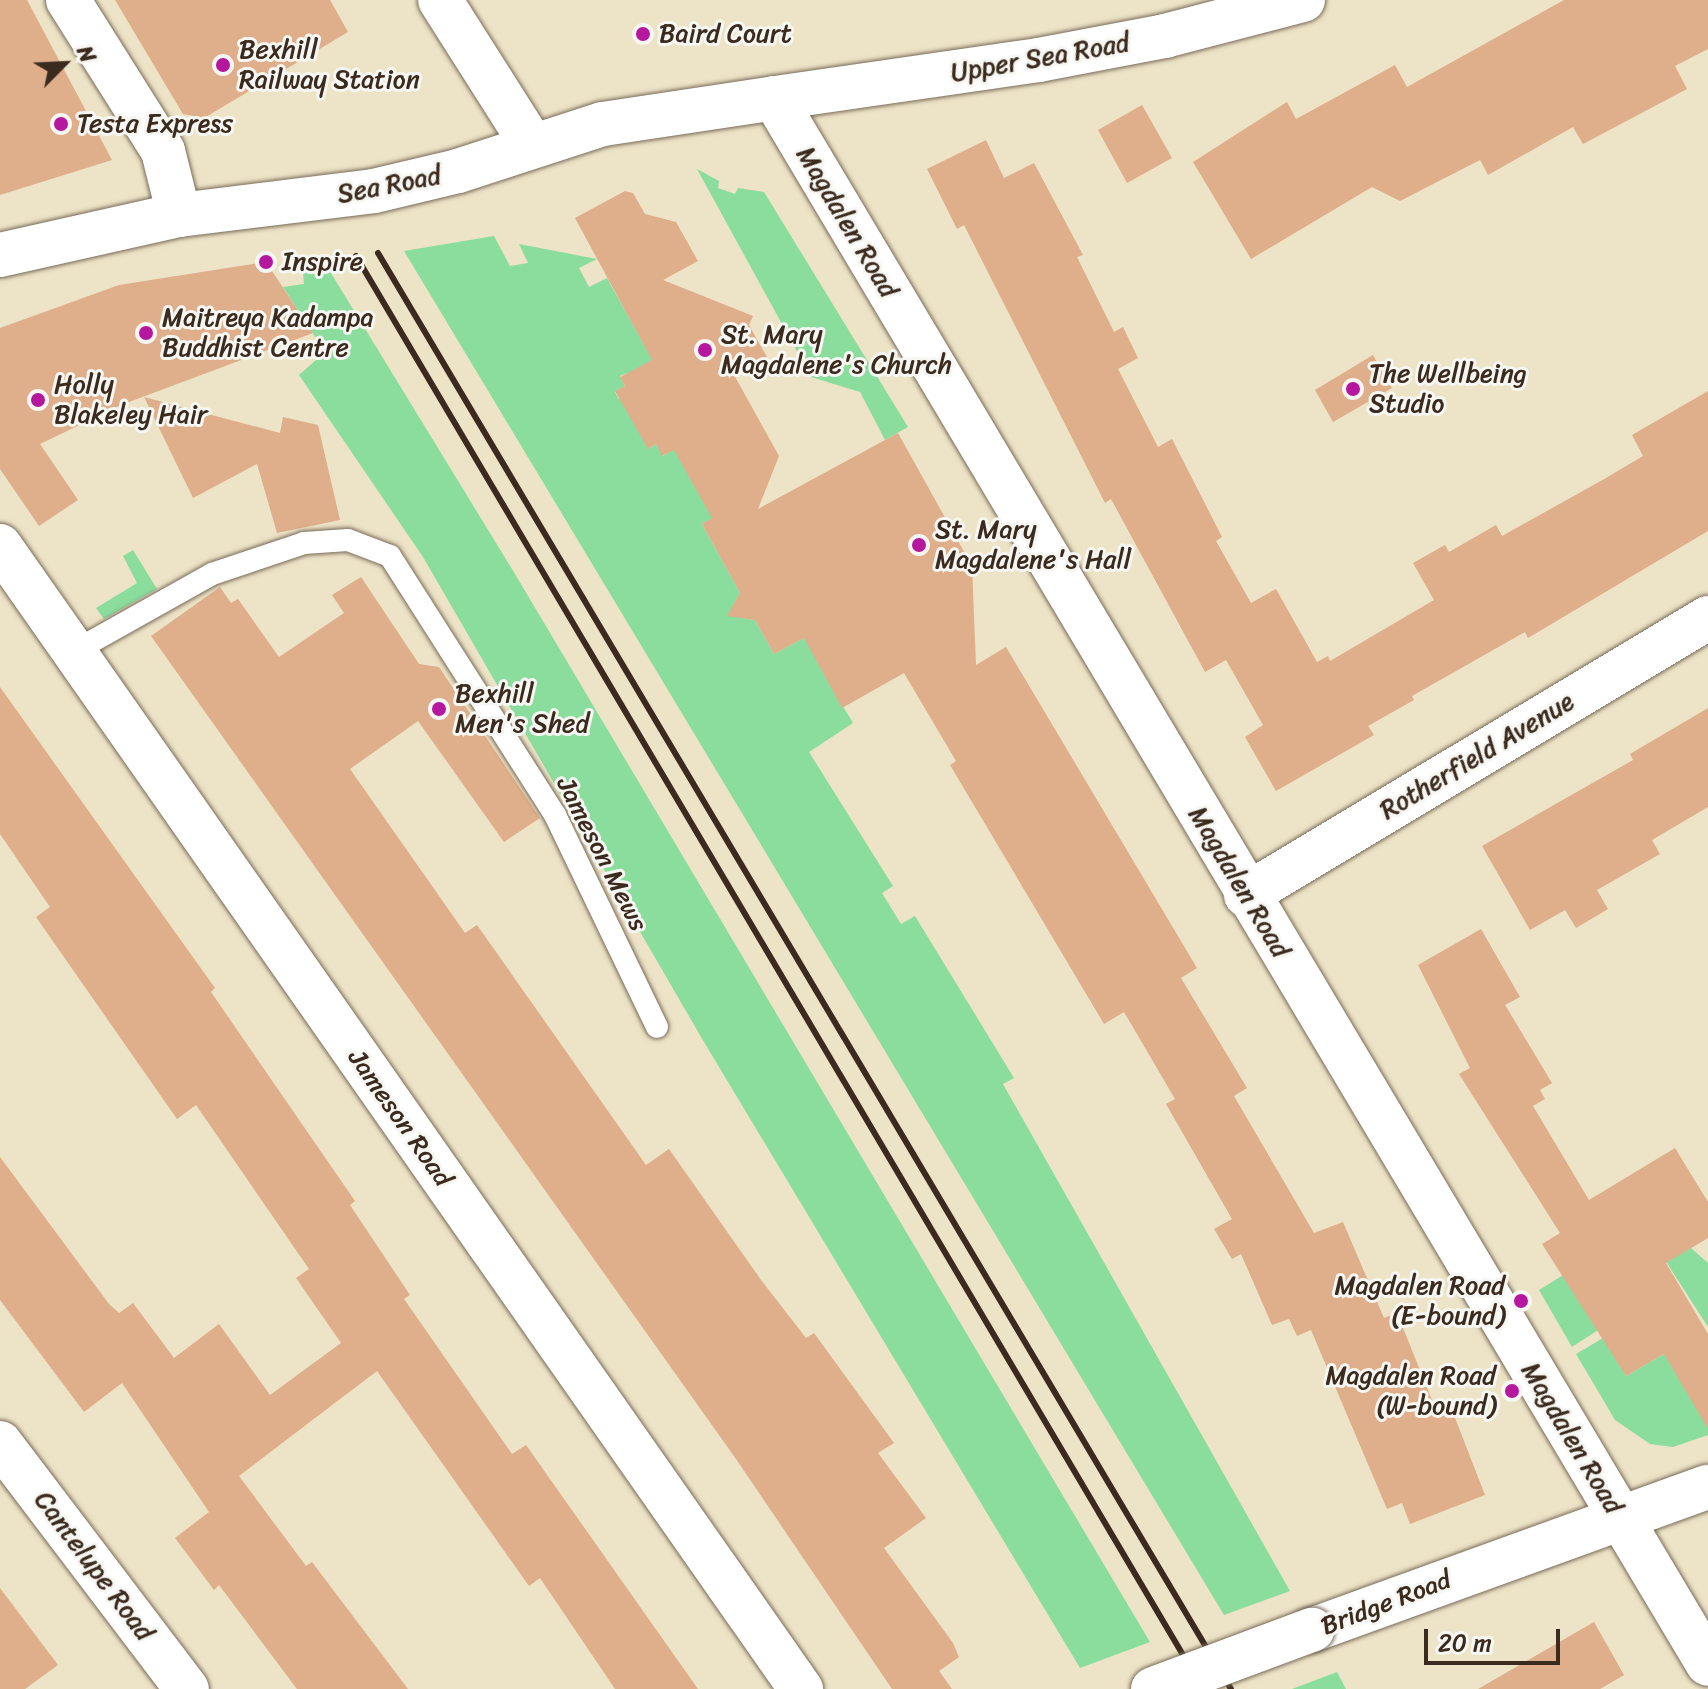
<!DOCTYPE html>
<html>
<head>
<meta charset="utf-8">
<style>
  body { margin:0 }
  #map { position:relative; width:1708px; height:1689px; overflow:hidden; background:#ede3c6; font-family:Sriracha,sans-serif }
  div>[style] { position:absolute }
  .green>* { inset:0; background:#8bdd9e }
  .building>* { inset:0; background:#dfae8a }
  .roads { filter:drop-shadow(0 0 2px #796b59) drop-shadow(0 0 2px #796b59) }
  .service>* { height:22px; margin:-11px; padding:0 11px; transform-origin:11px; border-radius:11px; background:#fff }
  .minor>* { height:44px; margin:-22px; padding:0 22px; transform-origin:22px; border-radius:22px; background:#fff }
  .tertiary>* { height:44px; margin:-22px; padding:0 22px; transform-origin:22px; border-radius:22px; background:#fff }
  .secondary>* { height:44px; margin:-22px; padding:0 22px; transform-origin:22px; border-radius:22px; background:#fff }
  .primary>* { height:44px; margin:-22px; padding:0 22px; transform-origin:22px; border-radius:22px; background:#fff }
  .rail>* { height:6px; margin:-3px; padding:0 3px; transform-origin:3px; border-radius:3px; background:#3b2a1e }
  .bridges { filter:drop-shadow(0 0 2px #796b59) drop-shadow(0 0 2px #796b59) }
  .minor-bridge>* { height:44px; margin:-22px; padding:0 22px; transform-origin:22px; border-radius:22px; background:#fff }
  .dots>* { width:22px; height:22px; translate:-50% -50%; box-sizing:border-box; border:4px solid #f6f6f2; border-radius:50% }
  span { translate:-50% -50%; white-space:nowrap; text-align:center; line-height:1.15; -webkit-text-stroke:6px #f6f6f2; paint-order:stroke }
  .poi-label { font-size:26px; color:#3b2a1e }
  .left { translate:0 -50%; text-align:left }
  .right { translate:-100% -50%; text-align:right }
  .street-label { font-size:26px; color:#3b2a1e }
  .north { position:absolute; left:24px; top:24px; width:80px; height:80px; -webkit-text-stroke:6px #f6f6f2; paint-order:stroke; rotate:66deg; font-size:22px; font-weight:700; line-height:32px; text-align:center; color:#3b2a1e }
  .north::after { content:''; display:block; margin:auto; width:28px; height:36px; background:#3b2a1e; clip-path:polygon(50% 0,100% 100%,50% 72%,0 100%) }
  .scale { position:absolute; left:1424px; top:1629px; width:136px; height:36px; box-sizing:border-box; border:4px solid #3b2a1e; border-top:0; padding-left:10px; font-size:24px; line-height:28px; white-space:nowrap; color:#3b2a1e; -webkit-text-stroke:6px #f6f6f2; paint-order:stroke }
</style>
</head>
<body>
<div id="map">
  <div class="green">
    <div style="clip-path:polygon(697px 169px,719px 181px,718px 188px,735px 194px,738px 188px,764px 192px,908px 427px,885px 440px,860px 392px,811px 377px)"></div>
    <div style="clip-path:polygon(494px 236px,510px 266px,528px 263px,519px 244px,597px 259px,579px 268px,589px 287px,607px 278px,657px 368px,632px 382px,627px 373px,620px 376px,625px 386px,615px 392px,619px 399px,629px 393px,648px 449px,656px 444px,663px 456px,674px 449px,718px 515px,702px 524px,740px 593px,734px 604px,742px 618px,755px 620px,774px 654px,815px 632px,823px 673px,853px 723px,809px 752px,893px 886px,882px 893px,901px 924px,915px 916px,1014px 1078px,1003px 1084px,1290px 1591px,1224px 1615px,404px 251px)"></div>
    <div style="clip-path:polygon(323px 260px,515px 574px,1150px 1642px,1080px 1668px,701px 1037px,423px 557px,299px 375px,325px 352px,283px 287px,304px 284px,302px 262px)"></div>
    <div style="clip-path:polygon(133px 550px,157px 589px,104px 619px,96px 608px,137px 583px,123px 556px)"></div>
    <div style="clip-path:polygon(1645px 1229px,1691px 1248px,1708px 1263px,1708px 1327px)"></div>
    <div style="clip-path:polygon(1565px 1274px,1598px 1330px,1572px 1347px,1539px 1290px)"></div>
    <div style="clip-path:polygon(1603px 1338px,1626px 1376px,1664px 1354px,1708px 1398px,1708px 1435px,1673px 1447px,1650px 1444px,1615px 1420px,1576px 1354px)"></div>
    <div style="clip-path:polygon(1337px 1672px,1346px 1689px,1292px 1689px)"></div>
  </div>
  <div class="building">
    <div style="clip-path:polygon(0 0,27px 0,112px 160px,0 195px)"></div>
    <div style="clip-path:polygon(115px 0,330px 0,348px 32px,204px 118px,183px 114px)"></div>
    <div style="clip-path:polygon(1564px 0,1708px 0,1708px 49px,1675px 66px,1687px 89px,1583px 144px,1573px 127px,1488px 175px,1480px 160px,1400px 201px,1372px 187px,1251px 259px,1193px 162px,1287px 102px,1296px 119px,1395px 65px,1407px 87px)"></div>
    <div style="clip-path:polygon(1142px 105px,1172px 158px,1127px 183px,1098px 130px)"></div>
    <div style="clip-path:polygon(986px 140px,1004px 178px,1034px 163px,1083px 255px,1077px 257px,1114px 332px,1123px 327px,1138px 358px,1118px 369px,1158px 447px,1172px 439px,1222px 537px,1216px 541px,1251px 603px,1276px 589px,1317px 662px,1328px 656px,1330px 661px,1434px 600px,1413px 563px,1445px 545px,1449px 552px,1496px 525px,1502px 536px,1606px 478px,1643px 456px,1632px 435px,1708px 391px,1708px 531px,1528px 638px,1525px 632px,1412px 696px,1414px 700px,1368px 726px,1374px 735px,1276px 791px,1245px 737px,1263px 725px,1226px 660px,1205px 672px,1111px 499px,1105px 503px,964px 225px,957px 229px,927px 169px)"></div>
    <div style="clip-path:polygon(625px 191px,633px 193px,645px 214px,676px 222px,698px 261px,663px 280px,753px 316px,749px 325px,778px 377px,733px 373px,779px 456px,758px 509px,898px 433px,972px 566px,976px 665px,1006px 647px,1197px 968px,1181px 978px,1247px 1088px,1234px 1096px,1314px 1233px,1343px 1222px,1384px 1318px,1397px 1313px,1436px 1410px,1450px 1405px,1485px 1495px,1410px 1524px,1402px 1503px,1387px 1509px,1311px 1330px,1297px 1336px,1289px 1319px,1272px 1325px,1241px 1254px,1232px 1259px,1214px 1229px,1232px 1219px,1166px 1104px,1175px 1099px,1124px 1012px,1104px 1024px,950px 765px,956px 761px,904px 673px,842px 708px,804px 638px,774px 654px,755px 620px,727px 616px,740px 593px,702px 524px,712px 518px,674px 450px,662px 456px,656px 444px,648px 449px,615px 391px,625px 386px,620px 377px,652px 360px,575px 218px)"></div>
    <div style="clip-path:polygon(266px 262px,313px 333px,121px 405px,40px 444px,78px 500px,39px 526px,0 469px,0 328px,119px 285px)"></div>
    <div style="clip-path:polygon(1373px 355px,1392px 388px,1333px 422px,1315px 390px)"></div>
    <div style="clip-path:polygon(144px 397px,280px 433px,283px 417px,318px 425px,340px 520px,277px 533px,257px 464px,193px 498px)"></div>
    <div style="clip-path:polygon(361px 577px,419px 664px,439px 667px,540px 818px,504px 842px,418px 721px,350px 769px,465px 933px,477px 925px,646px 1165px,669px 1149px,761px 1280px,806px 1338px,814px 1333px,894px 1443px,878px 1453px,926px 1518px,884px 1548px,953px 1643px,959px 1657px,939px 1671px,952px 1689px,892px 1689px,736px 1459px,151px 636px,220px 587px,231px 603px,238px 599px,279px 657px,344px 613px,332px 595px)"></div>
    <div style="clip-path:polygon(0 687px,215px 988px,211px 992px,355px 1201px,350px 1205px,410px 1295px,404px 1299px,473px 1398px,512px 1454px,526px 1445px,698px 1689px,615px 1689px,540px 1578px,529px 1586px,377px 1371px,239px 1476px,306px 1566px,312px 1562px,408px 1689px,297px 1689px,219px 1585px,214px 1590px,175px 1538px,209px 1512px,122px 1383px,84px 1412px,0 1300px,0 1157px,109px 1304px,119px 1313px,133px 1303px,174px 1358px,219px 1324px,270px 1395px,341px 1343px,296px 1278px,309px 1269px,196px 1105px,177px 1119px,36px 917px,50px 907px,0 834px)"></div>
    <div style="clip-path:polygon(1708px 708px,1708px 807px,1652px 840px,1660px 854px,1597px 890px,1608px 909px,1576px 928px,1565px 910px,1530px 930px,1482px 846px,1633px 760px,1630px 754px)"></div>
    <div style="clip-path:polygon(1481px 929px,1520px 997px,1505px 1005px,1552px 1083px,1540px 1090px,1545px 1099px,1533px 1106px,1589px 1200px,1675px 1148px,1708px 1202px,1708px 1238px,1666px 1263px,1708px 1334px,1708px 1429px,1664px 1354px,1626px 1376px,1542px 1244px,1560px 1233px,1459px 1074px,1470px 1068px,1418px 965px)"></div>
    <div style="clip-path:polygon(0 1588px,58px 1665px,25px 1689px,0 1689px)"></div>
    <div style="clip-path:polygon(1594px 1622px,1624px 1675px,1600px 1689px,1478px 1689px)"></div>
  </div>
  <div class="roads">
    <div class="service">
      <div style="left:73px;top:652px;width:159px;rotate:-29.3deg"></div>
      <div style="left:212px;top:574px;width:97px;rotate:-18.6deg"></div>
      <div style="left:304px;top:543px;width:44px;rotate:-3.9deg"></div>
      <div style="left:348px;top:540px;width:45px;rotate:20.9deg"></div>
      <div style="left:390px;top:556px;width:307px;rotate:57.5deg"></div>
      <div style="left:555px;top:815px;width:235px;rotate:64.3deg"></div>
    </div>
    <div class="minor">
      <div style="left:68px;top:0;width:178px;rotate:57.8deg"></div>
      <div style="left:163px;top:151px;width:66px;rotate:76deg"></div>
      <div style="left:0;top:546px;width:1396px;rotate:54.98deg"></div>
      <div style="left:1246px;top:895px;width:539px;rotate:-30.95deg"></div>
      <div style="left:0;top:1443px;width:309px;rotate:52.8deg"></div>
      <div style="left:1312px;top:1630px;width:421px;rotate:-19.9deg"></div>
    </div>
    <div class="tertiary">
      <div style="left:440px;top:0;width:172px;rotate:57.6deg"></div>
    </div>
    <div class="secondary">
      <div style="left:0;top:255px;width:183px;rotate:-12.6deg"></div>
      <div style="left:179px;top:215px;width:196px;rotate:-7deg"></div>
      <div style="left:374px;top:191px;width:86px;rotate:-13.4deg"></div>
      <div style="left:458px;top:171px;width:152px;rotate:-18deg"></div>
      <div style="left:603px;top:124px;width:173px;rotate:-8.6deg"></div>
    </div>
    <div class="primary">
      <div style="left:1303px;top:0;width:143px;rotate:165.4deg"></div>
      <div style="left:1165px;top:36px;width:128px;rotate:169.2deg"></div>
      <div style="left:1039px;top:60px;width:268px;rotate:171.8deg"></div>
      <div style="left:774px;top:98px;width:1823px;rotate:59.19deg"></div>
    </div>
  </div>
  <div class="rail">
    <div style="left:378px;top:253px;width:1670px;rotate:59.29deg"></div>
    <div style="left:356px;top:256px;width:1665px;rotate:59.41deg"></div>
  </div>
  <div class="bridges">
    <div class="minor-bridge">
      <div style="left:1153px;top:1689px;width:170px;rotate:-20.4deg"></div>
    </div>
  </div>
  <div class="dots">
    <div style="left:643px;top:34px;background:#b5179e"></div>
    <div style="left:223px;top:65px;background:#b5179e"></div>
    <div style="left:61px;top:124px;background:#b5179e"></div>
    <div style="left:266px;top:262px;background:#b5179e"></div>
    <div style="left:146px;top:333px;background:#b5179e"></div>
    <div style="left:705px;top:350px;background:#b5179e"></div>
    <div style="left:1353px;top:389px;background:#b5179e"></div>
    <div style="left:38px;top:400px;background:#b5179e"></div>
    <div style="left:919px;top:545px;background:#b5179e"></div>
    <div style="left:439px;top:709px;background:#b5179e"></div>
    <div style="left:1521px;top:1301px;background:#b5179e"></div>
    <div style="left:1512px;top:1391px;background:#b5179e"></div>
  </div>
  <div class="poi-label">
    <span class="left" style="left:659px;top:34px">Baird Court</span>
    <span class="left" style="left:239px;top:65px">Bexhill<br>Railway Station</span>
    <span class="left" style="left:77px;top:124px">Testa Express</span>
    <span class="left" style="left:282px;top:262px">Inspire</span>
    <span class="left" style="left:162px;top:333px">Maitreya Kadampa<br>Buddhist Centre</span>
    <span class="left" style="left:721px;top:350px">St. Mary<br>Magdalene's Church</span>
    <span class="left" style="left:1369px;top:389px">The Wellbeing<br>Studio</span>
    <span class="left" style="left:54px;top:400px">Holly<br>Blakeley Hair</span>
    <span class="left" style="left:935px;top:545px">St. Mary<br>Magdalene's Hall</span>
    <span class="left" style="left:455px;top:709px">Bexhill<br>Men's Shed</span>
    <span class="right" style="left:1505px;top:1301px">Magdalen Road<br>(E-bound)</span>
    <span class="right" style="left:1496px;top:1391px">Magdalen Road<br>(W-bound)</span>
  </div>
  <div class="street-label">
    <span style="left:1040px;top:58px;rotate:-10deg">Upper Sea Road</span>
    <span style="left:389px;top:185px;rotate:-11deg">Sea Road</span>
    <span style="left:847px;top:222px;rotate:59deg">Magdalen Road</span>
    <span style="left:1477px;top:756px;rotate:-31deg">Rotherfield Avenue</span>
    <span style="left:602px;top:854px;rotate:63deg">Jameson Mews</span>
    <span style="left:1239px;top:882px;rotate:59deg">Magdalen Road</span>
    <span style="left:400px;top:1118px;rotate:55deg">Jameson Road</span>
    <span style="left:1572px;top:1438px;rotate:59deg">Magdalen Road</span>
    <span style="left:94px;top:1566px;rotate:53deg">Cantelupe Road</span>
    <span style="left:1386px;top:1603px;rotate:-21deg">Bridge Road</span>
  </div>
  <div class="north">N</div>
  <div class="scale">20 m</div>
</div>
</body>
</html>
